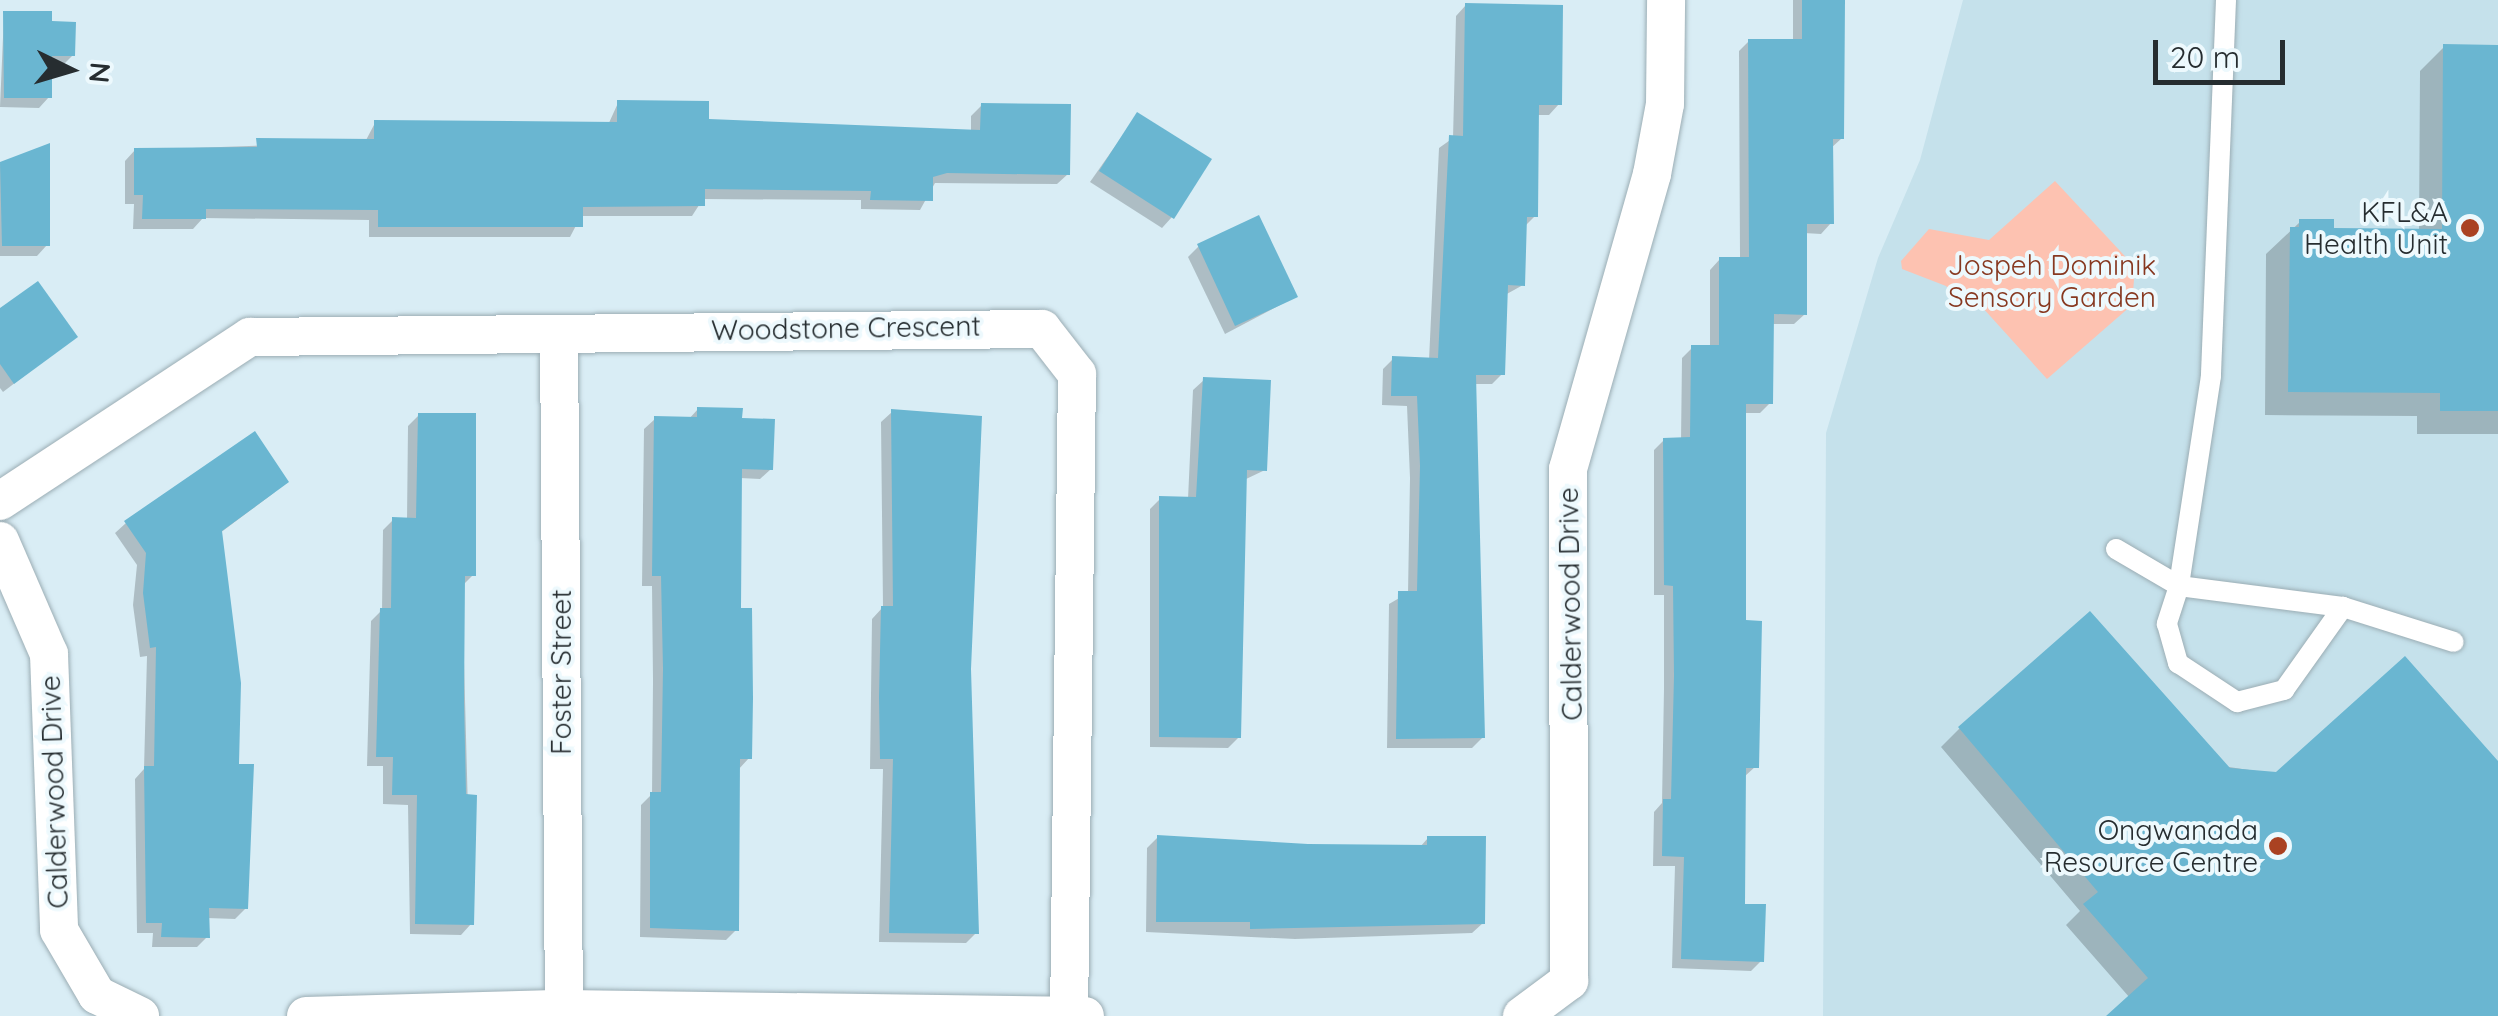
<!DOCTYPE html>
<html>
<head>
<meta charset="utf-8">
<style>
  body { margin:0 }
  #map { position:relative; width:2498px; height:1016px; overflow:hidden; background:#d9edf5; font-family:Quicksand,sans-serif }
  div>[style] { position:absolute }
  .built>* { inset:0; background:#c5e1eb }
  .green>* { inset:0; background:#fdc2b1 }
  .shadow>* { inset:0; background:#0003 }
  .building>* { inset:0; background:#6ab6d1 }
  .roads { filter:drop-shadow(0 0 2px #9badb4) drop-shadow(0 0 2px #9badb4) }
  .service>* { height:20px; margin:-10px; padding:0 10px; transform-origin:10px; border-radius:10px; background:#fff }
  .minor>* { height:38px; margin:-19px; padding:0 19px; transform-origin:19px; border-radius:19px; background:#fff }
  .dots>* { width:28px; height:28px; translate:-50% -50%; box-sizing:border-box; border:5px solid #edf9fd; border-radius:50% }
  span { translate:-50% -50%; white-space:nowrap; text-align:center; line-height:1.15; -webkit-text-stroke:8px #edf9fd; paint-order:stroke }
  .poi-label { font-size:28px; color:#262d30 }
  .right { translate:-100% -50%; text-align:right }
  .park-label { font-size:28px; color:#873820 }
  .street-label { font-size:28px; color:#262d30 }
  .north { position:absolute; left:20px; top:20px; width:100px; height:100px; -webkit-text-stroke:8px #edf9fd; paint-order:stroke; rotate:95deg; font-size:28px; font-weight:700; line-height:40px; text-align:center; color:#262d30 }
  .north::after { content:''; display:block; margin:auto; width:35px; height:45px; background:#262d30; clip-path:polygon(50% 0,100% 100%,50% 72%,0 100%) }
  .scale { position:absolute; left:2153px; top:40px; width:132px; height:45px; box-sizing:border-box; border:5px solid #262d30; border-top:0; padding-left:12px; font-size:30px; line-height:35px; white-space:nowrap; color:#262d30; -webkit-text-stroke:8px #edf9fd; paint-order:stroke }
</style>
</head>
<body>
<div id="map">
  <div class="built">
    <div style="clip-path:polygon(1963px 0,2498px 0,2498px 1016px,1823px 1016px,1826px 433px,1878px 258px,1920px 160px)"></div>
  </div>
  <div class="green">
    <div style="clip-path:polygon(2055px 181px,2135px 267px,2132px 305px,2047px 379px,1982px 307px,1967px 308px,1946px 286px,1902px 269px,1901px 261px,1929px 229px,1989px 240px)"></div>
  </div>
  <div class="shadow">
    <div style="clip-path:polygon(1793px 0,1842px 0,1842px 138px,1830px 149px,1831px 223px,1821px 234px,1804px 233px,1805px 314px,1794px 324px,1771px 324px,1770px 403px,1760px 413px,1743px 413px,1743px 623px,1756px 766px,1744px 777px,1743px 906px,1761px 961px,1751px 971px,1672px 968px,1675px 866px,1653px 866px,1654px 812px,1662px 803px,1664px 688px,1664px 595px,1654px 595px,1654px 450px,1664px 440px,1681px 440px,1682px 358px,1692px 348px,1710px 348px,1710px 270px,1720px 259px,1740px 259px,1739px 51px,1749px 41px,1793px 41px)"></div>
    <div style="clip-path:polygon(1466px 5px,1559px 104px,1549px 115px,1537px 115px,1535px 216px,1524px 227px,1523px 285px,1505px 295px,1502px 374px,1492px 384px,1473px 384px,1483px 737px,1472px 748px,1387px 748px,1389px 604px,1408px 593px,1410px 478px,1407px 406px,1382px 405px,1383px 369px,1393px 359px,1429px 360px,1439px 148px,1453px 138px,1456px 16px)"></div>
    <div style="clip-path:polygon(4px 14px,49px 24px,73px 55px,62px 66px,49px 65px,49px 97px,39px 108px,0 107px)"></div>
    <div style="clip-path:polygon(2444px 47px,2498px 47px,2498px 434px,2417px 434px,2417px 416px,2265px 415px,2266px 254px,2300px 222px,2331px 231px,2419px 231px,2420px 71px)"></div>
    <div style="clip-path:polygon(618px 103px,707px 121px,971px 132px,971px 116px,982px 105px,1068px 174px,1057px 184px,935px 183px,920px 210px,861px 209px,861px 200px,703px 199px,692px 216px,581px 216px,570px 237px,369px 237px,369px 220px,203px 218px,193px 229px,133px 229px,134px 204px,125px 204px,125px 161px,135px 150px,365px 142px,375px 123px,608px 125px)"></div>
    <div style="clip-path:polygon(1137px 115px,1172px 217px,1162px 228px,1090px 182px)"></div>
    <div style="clip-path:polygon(47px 147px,47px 245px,37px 256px,0 256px,0 164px)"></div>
    <div style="clip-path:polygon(1199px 246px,1295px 297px,1225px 334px,1188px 257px)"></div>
    <div style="clip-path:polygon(0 311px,75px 337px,3px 392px,0 388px)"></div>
    <div style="clip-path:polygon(1204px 380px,1265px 470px,1244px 480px,1239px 737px,1228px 748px,1150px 747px,1150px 509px,1160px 499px,1188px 499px,1193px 390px)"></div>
    <div style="clip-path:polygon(698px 409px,740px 420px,771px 469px,760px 479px,740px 478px,739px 610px,749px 758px,738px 770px,736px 930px,726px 940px,640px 937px,641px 805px,652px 794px,653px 681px,652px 586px,642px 586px,644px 429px,655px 419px,688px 420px)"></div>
    <div style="clip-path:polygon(892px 412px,968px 669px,976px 933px,966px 943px,879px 942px,883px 769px,870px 769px,872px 619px,883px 607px,881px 422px)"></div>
    <div style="clip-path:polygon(419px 415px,473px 575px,462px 586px,471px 924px,461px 935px,410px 934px,408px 805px,383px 804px,383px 766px,367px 766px,371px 621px,382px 610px,383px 530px,393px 520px,407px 520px,408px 426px)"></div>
    <div style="clip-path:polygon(275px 492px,220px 533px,237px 766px,252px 766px,246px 908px,235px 919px,207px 918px,207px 937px,197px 947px,152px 947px,153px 933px,137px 933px,135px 779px,144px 769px,147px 656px,140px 657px,133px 605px,137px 565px,115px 533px,126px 523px)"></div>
    <div style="clip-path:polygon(1960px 728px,2277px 774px,2498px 765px,2498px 1016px,2110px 1016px,2130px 998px,2066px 925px,2080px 911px,1941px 747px)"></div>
    <div style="clip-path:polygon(1158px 837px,1308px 847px,1420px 847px,1428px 838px,1483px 923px,1472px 933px,1295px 939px,1146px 932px,1147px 848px)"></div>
  </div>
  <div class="building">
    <div style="clip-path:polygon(1802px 0,1845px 0,1844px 139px,1833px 139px,1834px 224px,1807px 224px,1807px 315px,1774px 314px,1773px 404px,1746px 404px,1746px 620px,1762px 621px,1759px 768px,1746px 768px,1745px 904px,1766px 904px,1764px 962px,1681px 959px,1684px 857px,1662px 856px,1663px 799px,1671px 799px,1674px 676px,1673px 586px,1664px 585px,1663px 438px,1690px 437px,1691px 345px,1719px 345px,1719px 257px,1749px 257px,1748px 39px,1802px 39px)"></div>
    <div style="clip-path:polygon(1465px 3px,1563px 5px,1562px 105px,1539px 105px,1538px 217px,1527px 217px,1525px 286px,1508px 285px,1505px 375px,1476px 375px,1485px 738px,1396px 739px,1398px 591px,1417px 591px,1420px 466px,1417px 396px,1391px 396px,1392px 356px,1438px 358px,1449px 135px,1463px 136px)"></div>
    <div style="clip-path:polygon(3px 11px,52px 11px,52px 21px,76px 22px,75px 56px,52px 56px,52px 98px,4px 98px)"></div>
    <div style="clip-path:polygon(2443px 44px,2498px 45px,2498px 411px,2440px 411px,2440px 393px,2288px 392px,2290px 227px,2299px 227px,2299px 219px,2334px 219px,2334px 228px,2442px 229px)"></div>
    <div style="clip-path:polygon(617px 100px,709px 101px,709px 119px,980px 130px,981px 103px,1071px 104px,1070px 175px,947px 173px,933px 177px,933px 201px,870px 200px,871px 191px,705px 189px,705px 206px,583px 207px,583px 227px,378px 227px,378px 210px,206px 209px,206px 219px,142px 219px,143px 195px,134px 195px,134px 148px,257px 147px,256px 138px,374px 139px,374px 120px,617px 122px)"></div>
    <div style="clip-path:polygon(1137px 112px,1212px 159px,1174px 219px,1099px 171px)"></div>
    <div style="clip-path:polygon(50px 143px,50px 246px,2px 246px,0 162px)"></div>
    <div style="clip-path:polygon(1259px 215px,1298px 297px,1235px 326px,1197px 244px)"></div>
    <div style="clip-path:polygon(38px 281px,78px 337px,14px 384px,0 364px,0 308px)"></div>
    <div style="clip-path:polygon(1203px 377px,1271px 380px,1267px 471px,1247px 470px,1241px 738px,1159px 737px,1159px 496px,1196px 497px)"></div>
    <div style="clip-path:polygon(697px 407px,743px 408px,742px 418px,775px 419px,773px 470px,742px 469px,741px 608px,752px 608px,753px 698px,752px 759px,740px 759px,739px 931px,650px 928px,650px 792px,661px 792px,663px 669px,661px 576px,652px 576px,654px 416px,697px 417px)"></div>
    <div style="clip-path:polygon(891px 409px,982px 416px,971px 669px,979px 934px,889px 933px,893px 759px,880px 759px,879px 697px,881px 606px,893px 606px)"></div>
    <div style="clip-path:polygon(418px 413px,476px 413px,476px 576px,465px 576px,464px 702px,466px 794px,477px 795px,474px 925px,415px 924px,417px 795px,392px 795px,393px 757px,376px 757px,380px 608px,391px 608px,392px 517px,416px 518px)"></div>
    <div style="clip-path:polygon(255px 431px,289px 482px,222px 531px,241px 683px,239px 764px,254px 764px,248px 909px,209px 908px,210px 938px,161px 937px,162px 923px,146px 923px,144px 766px,154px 766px,156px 647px,150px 648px,143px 593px,146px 553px,124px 521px)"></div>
    <div style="clip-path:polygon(2090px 611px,2230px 768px,2276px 772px,2405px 656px,2498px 761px,2498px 1016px,2106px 1016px,2148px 978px,2083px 904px,2098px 892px,1958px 727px)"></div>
    <div style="clip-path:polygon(1157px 835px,1308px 844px,1427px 845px,1427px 836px,1486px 836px,1485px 924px,1250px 929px,1250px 922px,1156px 922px)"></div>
  </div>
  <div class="roads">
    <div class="service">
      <div style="left:2226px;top:0;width:376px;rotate:92.3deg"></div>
      <div style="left:2211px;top:376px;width:212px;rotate:98.7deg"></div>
      <div style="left:2179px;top:586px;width:40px;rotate:108deg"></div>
      <div style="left:2167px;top:624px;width:41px;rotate:74.2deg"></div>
      <div style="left:2178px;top:663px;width:71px;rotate:33.5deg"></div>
      <div style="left:2237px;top:702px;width:49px;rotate:-14.3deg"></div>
      <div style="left:2284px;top:690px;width:102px;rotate:-54.6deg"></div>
      <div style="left:2116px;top:549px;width:73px;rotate:30.4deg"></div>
      <div style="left:2179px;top:586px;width:165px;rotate:7.3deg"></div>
      <div style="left:2343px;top:607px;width:116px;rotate:17.5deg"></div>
    </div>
    <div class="minor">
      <div style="left:559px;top:334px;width:675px;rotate:89.58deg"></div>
      <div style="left:0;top:501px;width:299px;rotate:-33.3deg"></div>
      <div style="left:250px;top:337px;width:792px;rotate:-0.58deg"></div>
      <div style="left:1042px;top:329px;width:57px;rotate:52.1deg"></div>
      <div style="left:1077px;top:374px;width:642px;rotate:90.71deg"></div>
      <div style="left:0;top:541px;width:123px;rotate:66.6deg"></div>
      <div style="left:49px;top:654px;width:276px;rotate:87.9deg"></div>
      <div style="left:59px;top:930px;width:75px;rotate:59.7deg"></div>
      <div style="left:97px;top:995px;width:48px;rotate:26deg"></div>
      <div style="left:306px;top:1016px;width:258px;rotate:-1.6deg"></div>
      <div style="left:564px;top:1009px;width:521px;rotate:0.77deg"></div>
      <div style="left:1522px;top:1016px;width:59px;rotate:-36.7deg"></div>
      <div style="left:1569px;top:981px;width:512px;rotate:-90.11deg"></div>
      <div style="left:1568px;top:469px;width:307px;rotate:-74.1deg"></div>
      <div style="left:1652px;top:174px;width:71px;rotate:-79.5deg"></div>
      <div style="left:1665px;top:104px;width:104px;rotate:-89.4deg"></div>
    </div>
  </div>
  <div class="dots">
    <div style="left:2470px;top:228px;background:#aa4222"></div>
    <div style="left:2278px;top:846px;background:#aa4222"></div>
  </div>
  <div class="poi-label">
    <span class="right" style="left:2448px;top:228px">KFL&amp;A<br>Health Unit</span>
    <span class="right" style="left:2258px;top:846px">Ongwanada<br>Resource Centre</span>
  </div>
  <div class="park-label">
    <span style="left:2052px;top:281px">Jospeh Dominik<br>Sensory Garden</span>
  </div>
  <div class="street-label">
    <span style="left:846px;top:328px;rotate:-1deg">Woodstone Crescent</span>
    <span style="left:1570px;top:604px;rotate:-91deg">Calderwood Drive</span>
    <span style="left:561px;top:672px;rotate:-90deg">Foster Street</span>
    <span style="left:54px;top:792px;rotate:-92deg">Calderwood Drive</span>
  </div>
  <div class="north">N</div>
  <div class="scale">20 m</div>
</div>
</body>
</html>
